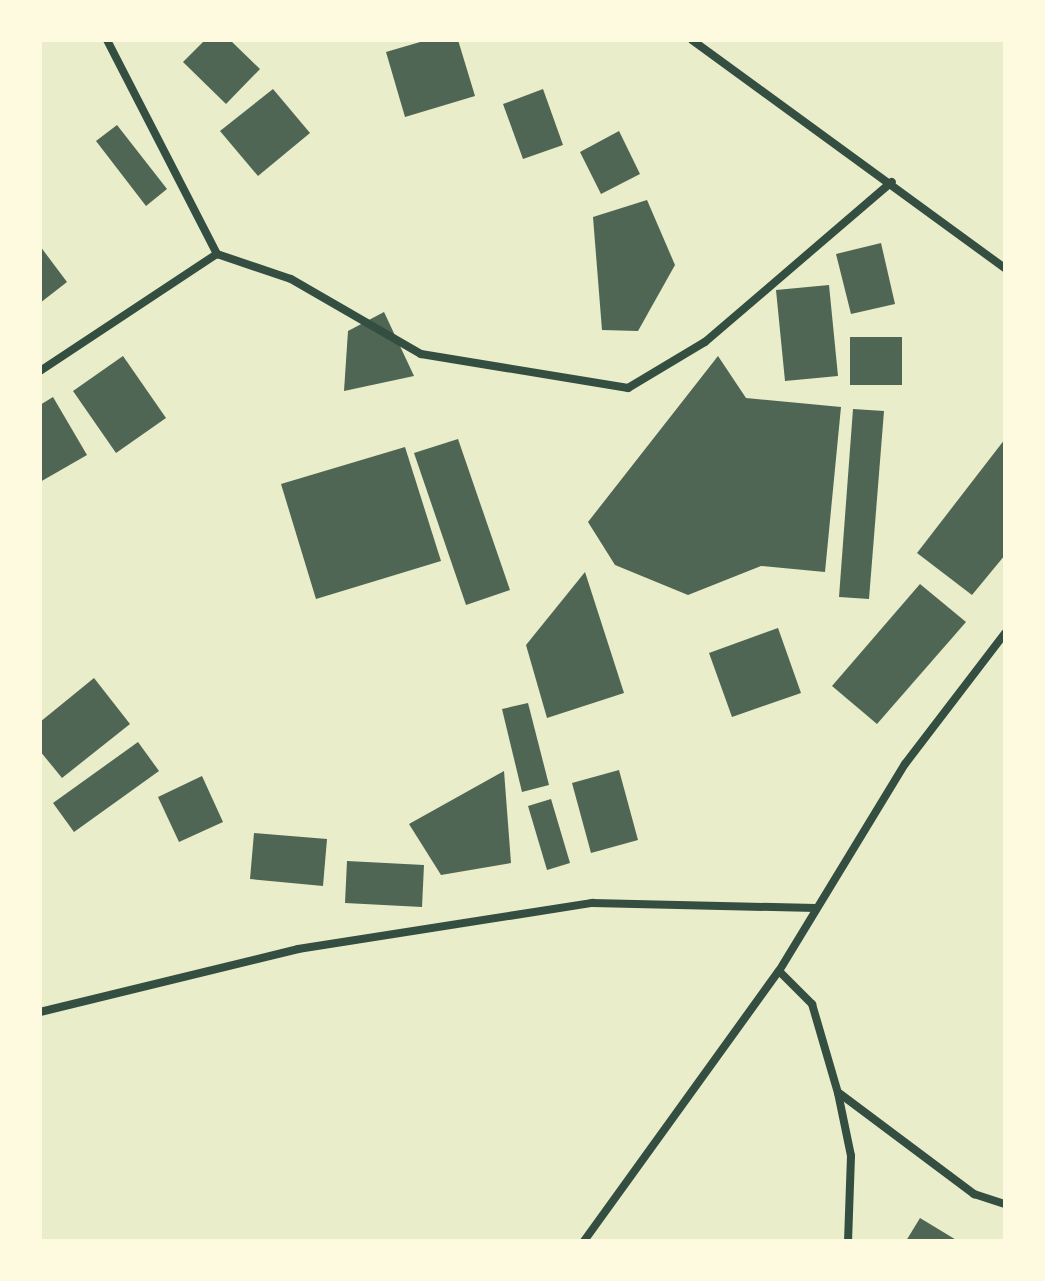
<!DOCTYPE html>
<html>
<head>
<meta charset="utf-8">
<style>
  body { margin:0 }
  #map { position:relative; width:1045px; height:1281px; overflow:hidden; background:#e9edc9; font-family:"Nunito Sans",sans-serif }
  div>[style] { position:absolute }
  .building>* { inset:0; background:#4f6655 }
  .minor>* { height:8px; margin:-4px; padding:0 4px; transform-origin:4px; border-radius:4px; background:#344e41 }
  span { translate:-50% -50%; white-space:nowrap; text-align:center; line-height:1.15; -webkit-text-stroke:7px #fefae0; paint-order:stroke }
  .frame { position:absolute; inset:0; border:42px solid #fefae0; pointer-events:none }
</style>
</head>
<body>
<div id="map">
  <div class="building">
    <div style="clip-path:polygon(205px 40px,230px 40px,260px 69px,226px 104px,183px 62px)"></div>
    <div style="clip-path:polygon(427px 40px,458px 40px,475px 96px,405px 117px,386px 52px)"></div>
    <div style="clip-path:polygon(273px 89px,310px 133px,258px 176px,220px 131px)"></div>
    <div style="clip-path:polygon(543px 89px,563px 145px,523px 159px,503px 104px)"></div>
    <div style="clip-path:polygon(117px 125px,167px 189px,146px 206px,96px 141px)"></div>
    <div style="clip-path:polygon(619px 131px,640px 174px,601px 194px,580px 152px)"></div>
    <div style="clip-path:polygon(647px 200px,675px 265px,638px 331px,602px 330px,593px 217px)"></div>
    <div style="clip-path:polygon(881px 243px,895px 304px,851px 314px,836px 254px)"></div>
    <div style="clip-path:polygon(40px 246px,67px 282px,40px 303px)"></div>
    <div style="clip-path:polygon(829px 285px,838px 376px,785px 381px,776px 290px)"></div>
    <div style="clip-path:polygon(384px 312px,414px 376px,344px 391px,348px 331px)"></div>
    <div style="clip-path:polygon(850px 337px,902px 337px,902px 385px,850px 385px)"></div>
    <div style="clip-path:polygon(123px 356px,166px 418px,116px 453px,73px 391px)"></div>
    <div style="clip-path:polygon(718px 356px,746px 398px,841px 407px,825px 572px,761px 566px,688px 595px,615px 565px,588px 522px)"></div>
    <div style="clip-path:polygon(53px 397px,87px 455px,40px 482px,40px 405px)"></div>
    <div style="clip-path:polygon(853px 409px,884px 411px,869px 599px,839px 597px)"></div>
    <div style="clip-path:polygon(458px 439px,510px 590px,466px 605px,414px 453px)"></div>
    <div style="clip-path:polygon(1005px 439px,1005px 555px,972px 595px,917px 553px)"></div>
    <div style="clip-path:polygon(405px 447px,441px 561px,316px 599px,281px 484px)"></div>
    <div style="clip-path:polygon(585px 572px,624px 693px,547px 718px,526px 645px)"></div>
    <div style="clip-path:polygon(920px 584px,966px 622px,877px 724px,832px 686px)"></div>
    <div style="clip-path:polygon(778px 628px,801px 693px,732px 717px,709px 653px)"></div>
    <div style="clip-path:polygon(94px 678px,130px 724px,62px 778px,40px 751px,40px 722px)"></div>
    <div style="clip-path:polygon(528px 703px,549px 785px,522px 792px,502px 709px)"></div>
    <div style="clip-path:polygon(138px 742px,159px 771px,74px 832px,53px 803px)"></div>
    <div style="clip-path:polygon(619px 770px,638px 840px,591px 853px,572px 783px)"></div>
    <div style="clip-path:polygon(504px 771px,511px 863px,441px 875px,409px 824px)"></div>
    <div style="clip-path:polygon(202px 776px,223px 822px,179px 842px,158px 797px)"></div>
    <div style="clip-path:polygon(551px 799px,570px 863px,547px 870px,528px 806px)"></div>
    <div style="clip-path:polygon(254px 833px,327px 839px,323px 886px,250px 879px)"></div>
    <div style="clip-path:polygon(347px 861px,424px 865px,422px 907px,345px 903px)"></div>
    <div style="clip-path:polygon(920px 1218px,958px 1241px,906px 1241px)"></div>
  </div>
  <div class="minor">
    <div style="left:107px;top:40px;width:241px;rotate:62.8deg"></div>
    <div style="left:692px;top:40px;width:387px;rotate:36.1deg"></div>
    <div style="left:40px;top:371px;width:212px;rotate:-33.5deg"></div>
    <div style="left:217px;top:254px;width:78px;rotate:18.7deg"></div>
    <div style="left:291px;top:279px;width:150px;rotate:30deg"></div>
    <div style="left:421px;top:354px;width:210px;rotate:9.3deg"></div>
    <div style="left:628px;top:388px;width:90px;rotate:-30.9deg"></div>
    <div style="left:705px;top:342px;width:246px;rotate:-40.6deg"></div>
    <div style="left:779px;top:971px;width:47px;rotate:45deg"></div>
    <div style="left:812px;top:1004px;width:93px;rotate:73.7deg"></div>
    <div style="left:838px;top:1093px;width:64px;rotate:78.3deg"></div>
    <div style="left:851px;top:1156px;width:85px;rotate:92deg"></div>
    <div style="left:40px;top:1012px;width:266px;rotate:-13.7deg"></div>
    <div style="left:298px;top:949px;width:298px;rotate:-8.9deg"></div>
    <div style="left:592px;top:903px;width:224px;rotate:1.3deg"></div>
    <div style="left:839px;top:1093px;width:169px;rotate:36.8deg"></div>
    <div style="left:974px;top:1194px;width:33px;rotate:18deg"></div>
    <div style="left:584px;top:1241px;width:333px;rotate:-54.2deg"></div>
    <div style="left:779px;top:971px;width:242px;rotate:-58.7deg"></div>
    <div style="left:905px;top:764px;width:165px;rotate:-52.6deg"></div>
  </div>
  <div class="frame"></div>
</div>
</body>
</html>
